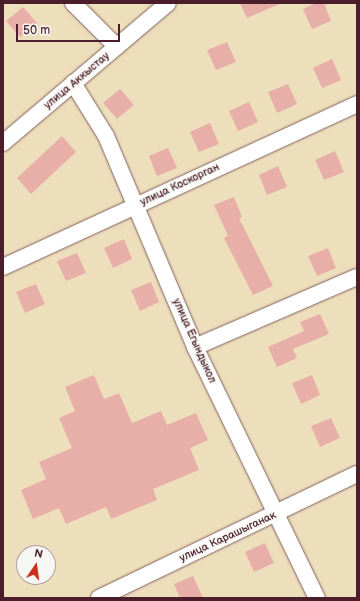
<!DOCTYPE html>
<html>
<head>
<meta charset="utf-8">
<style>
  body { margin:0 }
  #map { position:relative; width:360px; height:601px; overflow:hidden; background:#eddebc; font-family:"Balsamiq Sans",sans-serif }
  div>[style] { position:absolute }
  .building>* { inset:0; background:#e7afa8 }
  .roads { filter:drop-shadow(0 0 1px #83625e) drop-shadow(0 0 1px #83625e) }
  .minor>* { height:16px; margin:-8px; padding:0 8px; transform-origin:8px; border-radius:8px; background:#fff }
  span { translate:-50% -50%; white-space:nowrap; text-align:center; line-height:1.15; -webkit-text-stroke:3px #f6f6f2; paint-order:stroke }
  .street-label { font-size:11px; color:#4a1f2b }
  .frame { position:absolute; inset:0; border:4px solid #4a1f2b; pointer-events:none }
  .north { position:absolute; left:16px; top:545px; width:40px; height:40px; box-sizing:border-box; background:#f6f6f2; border:1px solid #b1a0a2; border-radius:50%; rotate:13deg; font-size:11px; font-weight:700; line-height:16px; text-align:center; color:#4a1f2b }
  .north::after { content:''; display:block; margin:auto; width:14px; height:18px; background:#c8321e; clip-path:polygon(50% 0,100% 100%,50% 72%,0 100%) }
  .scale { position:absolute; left:16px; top:24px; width:104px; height:18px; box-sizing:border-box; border:2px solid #4a1f2b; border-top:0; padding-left:5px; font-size:12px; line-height:14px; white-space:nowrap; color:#4a1f2b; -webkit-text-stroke:3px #f6f6f2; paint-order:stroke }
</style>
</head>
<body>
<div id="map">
  <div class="building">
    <div style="clip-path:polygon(240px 3px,282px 3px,247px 18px)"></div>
    <div style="clip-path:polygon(316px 3px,324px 3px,331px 21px,312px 29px,303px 9px)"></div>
    <div style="clip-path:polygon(23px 7px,37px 23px,20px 37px,6px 21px)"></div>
    <div style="clip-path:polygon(227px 42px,236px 62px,216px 70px,207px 50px)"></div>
    <div style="clip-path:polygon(332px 59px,341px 80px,322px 88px,313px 68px)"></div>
    <div style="clip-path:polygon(288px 84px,297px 104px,277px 113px,268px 92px)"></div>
    <div style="clip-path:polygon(120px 89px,134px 105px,117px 119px,103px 103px)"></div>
    <div style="clip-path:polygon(249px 102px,258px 122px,238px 131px,229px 111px)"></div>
    <div style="clip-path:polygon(210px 123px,219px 144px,199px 152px,190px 132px)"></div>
    <div style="clip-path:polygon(62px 136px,76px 152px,31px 194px,17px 178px)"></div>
    <div style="clip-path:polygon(168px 148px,177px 168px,157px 176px,149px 156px)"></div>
    <div style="clip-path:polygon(335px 151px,344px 172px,324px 180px,315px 160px)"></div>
    <div style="clip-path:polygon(278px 166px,287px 187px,267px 195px,259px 175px)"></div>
    <div style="clip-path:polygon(234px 197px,242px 217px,239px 218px,273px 286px,253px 295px,224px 238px,228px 236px,214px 205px)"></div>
    <div style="clip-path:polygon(124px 239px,132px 259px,113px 268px,104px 248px)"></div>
    <div style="clip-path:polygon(328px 248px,336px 268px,317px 276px,308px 256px)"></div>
    <div style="clip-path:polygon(77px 253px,86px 273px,66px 281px,57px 261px)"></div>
    <div style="clip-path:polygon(151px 282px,159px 302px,140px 311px,131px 290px)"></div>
    <div style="clip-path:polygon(36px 284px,45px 304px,25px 313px,16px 292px)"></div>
    <div style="clip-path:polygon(320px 314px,329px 334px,293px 349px,297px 358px,277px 367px,268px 347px,304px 331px,300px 322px)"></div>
    <div style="clip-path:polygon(94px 375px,104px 399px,119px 393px,132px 423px,161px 411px,167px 425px,196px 413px,208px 440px,190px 448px,199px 470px,153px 489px,157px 500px,111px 519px,106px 507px,66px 524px,59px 508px,33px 519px,21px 490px,46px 479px,39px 462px,72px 448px,59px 418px,75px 411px,65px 387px)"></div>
    <div style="clip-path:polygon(312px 375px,320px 395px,301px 404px,292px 383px)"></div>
    <div style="clip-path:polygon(331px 418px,340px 438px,320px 447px,311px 426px)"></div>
    <div style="clip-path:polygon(265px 543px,274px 563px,254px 572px,245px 552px)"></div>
    <div style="clip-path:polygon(193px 576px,203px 598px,180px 598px,174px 584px)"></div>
  </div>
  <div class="roads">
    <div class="minor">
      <div style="left:73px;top:3px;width:62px;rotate:45deg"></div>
      <div style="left:73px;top:83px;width:62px;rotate:58.1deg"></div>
      <div style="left:106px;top:136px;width:229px;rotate:67.1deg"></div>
      <div style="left:195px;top:347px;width:279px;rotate:64.1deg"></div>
      <div style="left:3px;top:143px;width:216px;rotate:-40.3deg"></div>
      <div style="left:3px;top:267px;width:390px;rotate:-24.7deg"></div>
      <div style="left:195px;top:347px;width:176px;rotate:-23.4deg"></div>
      <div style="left:99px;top:598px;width:286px;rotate:-25.7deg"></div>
    </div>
  </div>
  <div class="street-label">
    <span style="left:77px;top:81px;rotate:-40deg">улица Аккыстау</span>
    <span style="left:180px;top:185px;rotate:-25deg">улица Коскорган</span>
    <span style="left:194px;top:341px;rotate:66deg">улица Егындыкол</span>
    <span style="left:228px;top:537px;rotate:-25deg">улица Карашыганак</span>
  </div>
  <div class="frame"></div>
  <div class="north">N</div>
  <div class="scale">50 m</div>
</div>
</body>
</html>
